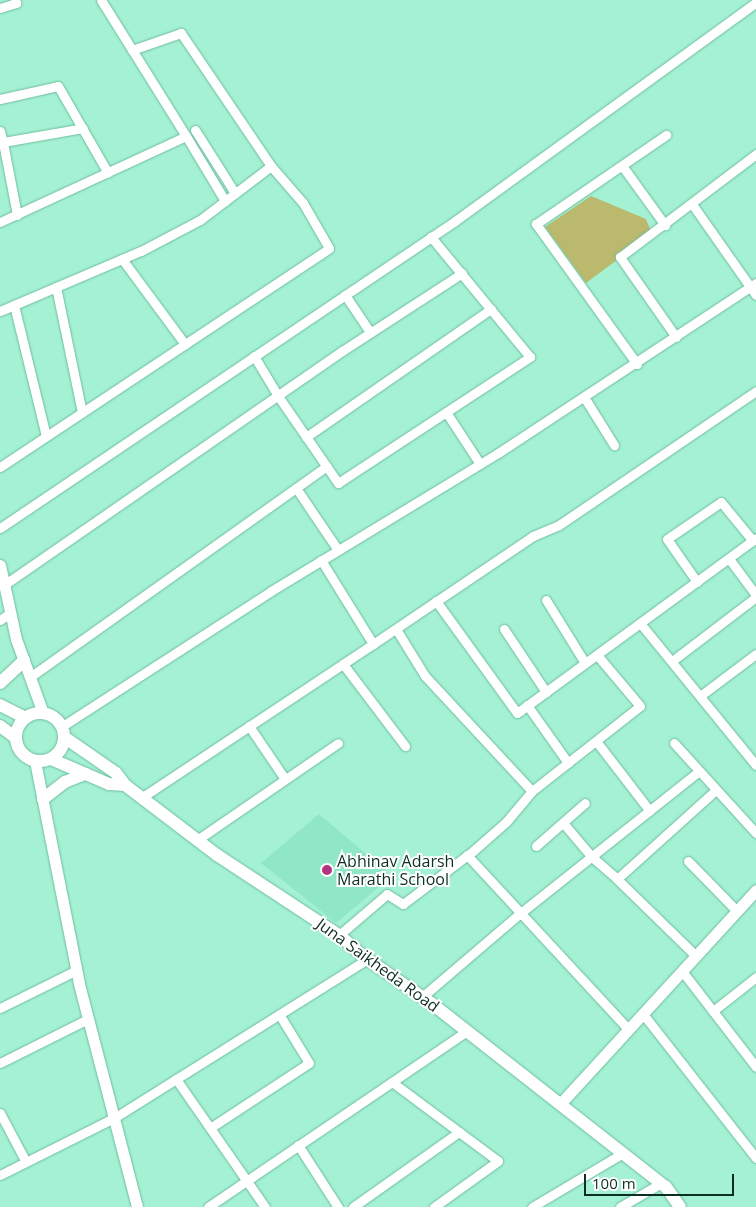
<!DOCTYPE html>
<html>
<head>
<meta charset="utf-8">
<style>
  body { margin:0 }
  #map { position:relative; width:756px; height:1207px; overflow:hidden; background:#a4f2d3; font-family:"Open Sans",sans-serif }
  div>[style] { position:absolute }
  .built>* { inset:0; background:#90e7c6 }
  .green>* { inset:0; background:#bab96e }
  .roads { filter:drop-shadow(0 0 1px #70bc9f) drop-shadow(0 0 1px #70bc9f) }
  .minor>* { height:9px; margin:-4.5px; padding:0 4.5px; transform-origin:4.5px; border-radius:4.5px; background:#fff }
  .tertiary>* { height:11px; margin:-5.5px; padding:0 5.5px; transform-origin:5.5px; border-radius:5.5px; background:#fff }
  .secondary>* { height:12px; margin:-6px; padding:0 6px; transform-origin:6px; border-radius:6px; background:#fff }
  .secondary>.ring { margin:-6px; padding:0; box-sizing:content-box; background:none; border:12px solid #fff; border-radius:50% }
  .dots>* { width:14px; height:14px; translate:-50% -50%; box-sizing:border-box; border:2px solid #fff; border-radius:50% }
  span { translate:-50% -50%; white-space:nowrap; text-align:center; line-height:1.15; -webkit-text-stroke:4px #fff; paint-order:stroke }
  .poi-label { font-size:16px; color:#0d2e22 }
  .left { translate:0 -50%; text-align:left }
  .street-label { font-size:16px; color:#0d2e22 }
  .scale { position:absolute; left:584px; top:1174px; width:150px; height:22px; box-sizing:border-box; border:2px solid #0d2e22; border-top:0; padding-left:6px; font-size:15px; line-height:18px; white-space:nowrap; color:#0d2e22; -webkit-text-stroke:4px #fff; paint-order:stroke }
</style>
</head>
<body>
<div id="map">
  <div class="built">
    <div style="clip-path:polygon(319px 814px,392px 876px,336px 923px,261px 863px)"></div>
  </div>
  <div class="green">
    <div style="clip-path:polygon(591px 196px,646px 219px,652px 234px,586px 283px,545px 227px)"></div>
  </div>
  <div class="roads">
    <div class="minor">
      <div style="left:0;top:8px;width:17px;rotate:-17deg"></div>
      <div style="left:16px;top:3px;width:3px;rotate:-108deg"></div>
      <div style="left:0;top:99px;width:59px;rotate:-12.6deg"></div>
      <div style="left:58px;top:86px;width:100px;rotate:60.1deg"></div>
      <div style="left:195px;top:130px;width:75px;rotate:57.6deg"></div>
      <div style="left:0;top:131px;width:11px;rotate:75deg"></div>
      <div style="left:186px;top:136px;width:76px;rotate:59deg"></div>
      <div style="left:623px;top:167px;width:72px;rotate:54.1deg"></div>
      <div style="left:692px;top:204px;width:111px;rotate:54.9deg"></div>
      <div style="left:17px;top:215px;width:74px;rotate:-100.9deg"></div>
      <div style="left:3px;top:142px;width:81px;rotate:-9.9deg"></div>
      <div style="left:0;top:222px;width:205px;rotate:-24.8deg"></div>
      <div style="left:186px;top:136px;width:160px;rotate:-122deg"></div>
      <div style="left:122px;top:259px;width:106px;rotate:53.5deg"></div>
      <div style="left:56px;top:287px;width:128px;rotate:78.3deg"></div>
      <div style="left:345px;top:295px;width:45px;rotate:56deg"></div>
      <div style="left:14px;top:305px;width:135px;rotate:76.3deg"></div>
      <div style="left:0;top:311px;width:153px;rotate:-23.1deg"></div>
      <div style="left:141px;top:251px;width:67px;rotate:-27.7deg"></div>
      <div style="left:200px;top:220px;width:89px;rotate:-37.3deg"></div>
      <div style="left:676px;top:337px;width:98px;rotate:-125deg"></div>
      <div style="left:620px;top:257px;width:171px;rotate:-37.1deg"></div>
      <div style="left:254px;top:356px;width:47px;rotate:59deg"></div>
      <div style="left:278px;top:396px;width:106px;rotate:55.4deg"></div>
      <div style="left:338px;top:483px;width:230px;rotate:-33.3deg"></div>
      <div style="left:530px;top:357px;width:156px;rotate:-129.5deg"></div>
      <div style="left:637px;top:364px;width:173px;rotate:-125.8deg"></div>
      <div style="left:536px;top:224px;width:158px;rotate:-34.4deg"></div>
      <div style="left:584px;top:397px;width:57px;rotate:58deg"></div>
      <div style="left:446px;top:412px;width:62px;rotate:56.8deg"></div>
      <div style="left:306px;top:437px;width:225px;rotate:-34.7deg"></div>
      <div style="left:0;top:467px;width:395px;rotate:-33.6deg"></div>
      <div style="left:329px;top:248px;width:52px;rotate:-120deg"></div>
      <div style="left:303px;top:203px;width:49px;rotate:-130.9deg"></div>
      <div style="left:271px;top:166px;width:161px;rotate:-124.1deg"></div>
      <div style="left:181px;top:33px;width:52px;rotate:160.9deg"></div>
      <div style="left:296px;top:488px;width:75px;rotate:55.9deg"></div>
      <div style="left:0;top:528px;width:549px;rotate:-34.01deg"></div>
      <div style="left:455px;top:221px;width:372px;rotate:-36deg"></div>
      <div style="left:321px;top:560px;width:99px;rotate:58.2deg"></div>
      <div style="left:373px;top:644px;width:193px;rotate:-34deg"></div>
      <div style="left:533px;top:536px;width:28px;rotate:-23deg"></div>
      <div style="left:559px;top:525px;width:238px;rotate:-34.2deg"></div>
      <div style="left:730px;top:560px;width:44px;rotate:53.4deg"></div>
      <div style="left:697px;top:582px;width:52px;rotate:-124.9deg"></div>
      <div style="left:667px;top:539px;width:65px;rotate:-34.4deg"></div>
      <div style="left:721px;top:502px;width:50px;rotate:50.6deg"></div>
      <div style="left:4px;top:585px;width:411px;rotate:-34.7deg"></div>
      <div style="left:342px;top:351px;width:143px;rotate:-33deg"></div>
      <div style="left:546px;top:600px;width:74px;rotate:58.2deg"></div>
      <div style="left:436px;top:601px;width:138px;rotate:54.1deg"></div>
      <div style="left:517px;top:713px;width:296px;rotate:-36.2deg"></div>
      <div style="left:0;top:620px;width:12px;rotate:-35deg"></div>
      <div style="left:640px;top:623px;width:183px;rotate:50.8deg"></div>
      <div style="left:396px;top:629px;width:55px;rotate:58.3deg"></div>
      <div style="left:425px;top:676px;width:157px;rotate:47.1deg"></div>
      <div style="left:532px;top:791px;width:137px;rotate:-38.2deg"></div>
      <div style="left:640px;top:706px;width:67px;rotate:-130.1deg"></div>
      <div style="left:504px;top:629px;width:76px;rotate:56.3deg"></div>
      <div style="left:672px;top:661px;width:106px;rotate:-37.3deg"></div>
      <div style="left:343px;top:664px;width:103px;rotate:52.9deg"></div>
      <div style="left:30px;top:677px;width:364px;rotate:-35.4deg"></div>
      <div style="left:700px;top:696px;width:70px;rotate:-36.9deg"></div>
      <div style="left:527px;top:705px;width:71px;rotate:54.7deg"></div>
      <div style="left:249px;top:726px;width:64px;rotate:55.8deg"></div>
      <div style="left:61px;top:727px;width:250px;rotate:-32.9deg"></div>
      <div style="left:271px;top:591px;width:266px;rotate:-31.3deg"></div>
      <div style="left:498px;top:453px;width:309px;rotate:-33.4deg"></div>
      <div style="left:596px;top:741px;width:88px;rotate:52.4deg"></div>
      <div style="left:674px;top:743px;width:122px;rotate:47.7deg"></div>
      <div style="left:141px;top:798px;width:278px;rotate:-33.6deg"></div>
      <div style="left:564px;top:824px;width:43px;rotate:49.7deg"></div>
      <div style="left:592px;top:857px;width:33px;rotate:41deg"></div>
      <div style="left:197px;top:840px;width:171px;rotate:-34.5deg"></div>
      <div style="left:536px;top:846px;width:65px;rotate:-41.3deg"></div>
      <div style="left:467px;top:855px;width:238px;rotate:47.2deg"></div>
      <div style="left:688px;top:861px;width:70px;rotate:45.6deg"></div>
      <div style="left:339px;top:935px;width:63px;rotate:-40.5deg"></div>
      <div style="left:387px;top:894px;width:19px;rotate:32deg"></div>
      <div style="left:403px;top:904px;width:88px;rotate:-37.1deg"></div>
      <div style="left:473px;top:851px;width:44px;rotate:-41.3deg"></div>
      <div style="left:506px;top:822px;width:40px;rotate:-50deg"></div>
      <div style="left:696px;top:956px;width:110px;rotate:-135.7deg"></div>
      <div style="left:617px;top:879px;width:133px;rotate:-42deg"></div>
      <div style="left:682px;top:971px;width:121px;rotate:52.4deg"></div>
      <div style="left:422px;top:997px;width:126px;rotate:-40.5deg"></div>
      <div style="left:518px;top:915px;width:231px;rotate:-38.5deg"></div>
      <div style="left:0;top:1008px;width:86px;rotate:-26.3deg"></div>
      <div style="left:713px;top:1011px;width:55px;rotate:-38.3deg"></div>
      <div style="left:643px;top:1014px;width:183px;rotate:51.9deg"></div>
      <div style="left:0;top:1063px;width:98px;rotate:-26.6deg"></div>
      <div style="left:176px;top:1079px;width:156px;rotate:55.2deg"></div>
      <div style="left:392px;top:1082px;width:132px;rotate:36.7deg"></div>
      <div style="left:498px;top:1161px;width:79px;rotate:144.3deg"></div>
      <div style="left:0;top:1113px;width:55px;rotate:62deg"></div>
      <div style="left:210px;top:1128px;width:118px;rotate:-33.3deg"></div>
      <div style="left:309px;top:1063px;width:57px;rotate:-121.5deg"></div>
      <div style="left:298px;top:1145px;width:74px;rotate:57.2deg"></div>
      <div style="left:0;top:1175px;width:127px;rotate:-26.6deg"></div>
      <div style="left:114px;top:1118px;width:299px;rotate:-32.1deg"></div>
      <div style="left:208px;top:1207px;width:313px;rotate:-34.2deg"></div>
      <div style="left:353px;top:1207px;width:130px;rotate:-35.3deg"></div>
      <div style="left:532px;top:1207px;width:106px;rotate:-30.7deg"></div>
      <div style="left:620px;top:1207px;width:48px;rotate:-30.3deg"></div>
    </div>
    <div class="tertiary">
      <div style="left:0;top:565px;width:76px;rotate:77.8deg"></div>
      <div style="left:16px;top:639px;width:79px;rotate:70deg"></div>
      <div style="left:35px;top:761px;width:227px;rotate:78.8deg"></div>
      <div style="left:79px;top:984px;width:230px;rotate:75.4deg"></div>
      <div style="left:560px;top:1104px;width:290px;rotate:-47.5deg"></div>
    </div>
    <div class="secondary">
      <div style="left:0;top:683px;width:33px;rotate:-43deg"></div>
      <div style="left:0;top:705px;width:28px;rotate:27deg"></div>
      <div class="ring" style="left:16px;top:713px;width:36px;height:36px"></div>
      <div style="left:0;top:726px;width:20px;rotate:37deg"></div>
      <div style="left:64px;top:737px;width:63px;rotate:34.7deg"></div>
      <div style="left:116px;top:773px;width:15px;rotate:53deg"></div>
      <div style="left:125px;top:785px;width:116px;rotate:37.3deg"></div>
      <div style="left:217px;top:855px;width:146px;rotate:33.3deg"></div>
      <div style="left:339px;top:935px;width:37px;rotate:41deg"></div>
      <div style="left:367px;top:959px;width:78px;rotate:34.5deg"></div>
      <div style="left:431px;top:1003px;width:298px;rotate:38.1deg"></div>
      <div style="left:666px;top:1187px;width:24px;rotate:55deg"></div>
      <div style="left:51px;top:759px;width:63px;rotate:23.3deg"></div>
      <div style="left:109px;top:784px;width:16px;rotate:4deg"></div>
      <div style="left:43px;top:799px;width:28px;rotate:-38deg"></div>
      <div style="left:65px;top:782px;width:22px;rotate:-22deg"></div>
    </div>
  </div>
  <div class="dots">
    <div style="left:327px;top:870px;background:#b33481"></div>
  </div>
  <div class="poi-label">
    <span class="left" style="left:337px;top:870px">Abhinav Adarsh<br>Marathi School</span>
  </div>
  <div class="street-label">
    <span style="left:378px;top:965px;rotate:36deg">Juna Saikheda Road</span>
  </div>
  <div class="scale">100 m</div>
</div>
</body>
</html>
